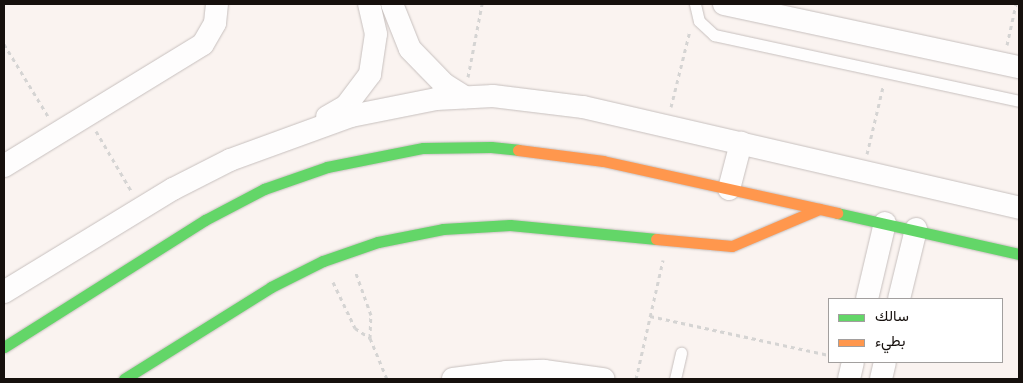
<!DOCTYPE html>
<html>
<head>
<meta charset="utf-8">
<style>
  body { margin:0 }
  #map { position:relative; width:1023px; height:383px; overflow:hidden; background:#faf3f0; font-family:Cabin,Vazirmatn,sans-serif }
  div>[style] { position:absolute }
  .path>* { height:3px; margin-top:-1.5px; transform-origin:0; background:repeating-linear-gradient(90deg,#d5d4d3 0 4px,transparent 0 8px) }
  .roads { filter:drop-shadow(0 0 1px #c7c0be) drop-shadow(0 0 1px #c7c0be) }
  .lane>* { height:11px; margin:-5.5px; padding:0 5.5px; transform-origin:5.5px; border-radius:5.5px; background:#fefdfd }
  .street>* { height:22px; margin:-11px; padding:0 11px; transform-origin:11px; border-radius:11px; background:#fefdfd }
  .fast>* { height:11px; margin:-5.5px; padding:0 5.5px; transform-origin:5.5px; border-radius:5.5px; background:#63d668 }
  .slow>* { height:11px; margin:-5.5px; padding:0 5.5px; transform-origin:5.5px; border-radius:5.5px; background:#ff974d }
  span { translate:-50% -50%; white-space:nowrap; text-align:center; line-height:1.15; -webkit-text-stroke:4px #fff; paint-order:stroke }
  .frame { position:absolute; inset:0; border:5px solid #16100d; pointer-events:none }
  .legend { position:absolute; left:828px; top:298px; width:175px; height:65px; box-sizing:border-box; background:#fff; border:1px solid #a29f9e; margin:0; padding:6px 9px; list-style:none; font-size:15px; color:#16100d }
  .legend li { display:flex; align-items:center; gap:10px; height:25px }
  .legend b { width:25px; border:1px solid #a29f9e }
</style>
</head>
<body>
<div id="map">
  <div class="path">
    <div style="left:4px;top:44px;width:84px;rotate:58.6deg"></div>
    <div style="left:1007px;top:45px;width:42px;rotate:-77.6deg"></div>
    <div style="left:468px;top:77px;width:74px;rotate:-79.1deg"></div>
    <div style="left:671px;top:107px;width:79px;rotate:-76.1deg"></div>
    <div style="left:96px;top:131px;width:71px;rotate:59.5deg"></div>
    <div style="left:867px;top:154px;width:69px;rotate:-76.6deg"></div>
    <div style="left:333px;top:282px;width:51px;rotate:64.4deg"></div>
    <div style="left:355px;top:328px;width:18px;rotate:34deg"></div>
    <div style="left:370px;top:338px;width:23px;rotate:-88deg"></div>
    <div style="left:371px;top:315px;width:45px;rotate:-109.7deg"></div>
    <div style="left:650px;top:316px;width:183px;rotate:12.3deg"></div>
    <div style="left:370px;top:338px;width:44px;rotate:67.5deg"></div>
    <div style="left:636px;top:379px;width:122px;rotate:-77.2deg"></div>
  </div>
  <div class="roads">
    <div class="lane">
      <div style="left:695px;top:4px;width:17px;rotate:77deg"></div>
      <div style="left:699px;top:21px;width:21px;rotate:43deg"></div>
      <div style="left:714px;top:35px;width:312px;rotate:12.2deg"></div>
      <div style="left:675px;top:379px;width:27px;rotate:-77deg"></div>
    </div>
    <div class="street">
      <div style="left:392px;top:4px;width:48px;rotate:68.2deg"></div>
      <div style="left:410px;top:49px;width:49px;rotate:45.8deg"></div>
      <div style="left:444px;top:84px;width:25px;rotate:32deg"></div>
      <div style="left:724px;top:4px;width:302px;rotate:12.1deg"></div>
      <div style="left:327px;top:117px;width:22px;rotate:-30deg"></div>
      <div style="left:346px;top:106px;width:40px;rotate:-53deg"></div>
      <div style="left:370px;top:74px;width:40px;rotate:-81.5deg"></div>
      <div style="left:376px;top:34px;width:31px;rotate:-103deg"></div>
      <div style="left:4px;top:166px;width:233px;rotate:-31.5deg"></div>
      <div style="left:203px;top:44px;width:24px;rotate:-60deg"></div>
      <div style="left:215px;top:23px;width:19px;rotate:-84deg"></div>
      <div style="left:729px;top:189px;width:48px;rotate:-75.4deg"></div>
      <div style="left:4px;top:292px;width:198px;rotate:-31.4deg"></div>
      <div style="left:173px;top:189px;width:64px;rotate:-27deg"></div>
      <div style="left:230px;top:160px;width:129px;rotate:-20deg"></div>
      <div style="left:351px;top:116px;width:87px;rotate:-11.3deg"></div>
      <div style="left:436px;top:99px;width:57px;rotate:-3deg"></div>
      <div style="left:493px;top:96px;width:91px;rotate:7deg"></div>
      <div style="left:583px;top:107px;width:448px;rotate:13deg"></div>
      <div style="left:867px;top:299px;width:78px;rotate:-76.7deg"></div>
      <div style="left:899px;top:299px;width:72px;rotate:-76.3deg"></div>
      <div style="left:453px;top:379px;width:53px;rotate:-7.5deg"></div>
      <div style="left:506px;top:372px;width:38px;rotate:-2deg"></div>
      <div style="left:544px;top:371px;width:60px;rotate:7.7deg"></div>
      <div style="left:849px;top:379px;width:17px;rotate:-77deg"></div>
      <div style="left:881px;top:379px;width:17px;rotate:-77deg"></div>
    </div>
    <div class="fast">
      <div style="left:837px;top:213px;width:187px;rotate:12.7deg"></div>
      <div style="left:4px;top:347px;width:238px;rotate:-32.3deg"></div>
      <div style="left:205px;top:220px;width:67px;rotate:-27.7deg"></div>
      <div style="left:264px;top:189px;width:67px;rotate:-19.2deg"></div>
      <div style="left:327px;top:167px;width:98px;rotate:-11.2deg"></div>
      <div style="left:423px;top:148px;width:68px;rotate:-0.8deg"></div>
      <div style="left:491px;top:147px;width:27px;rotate:6deg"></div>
      <div style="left:124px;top:379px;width:173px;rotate:-32deg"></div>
      <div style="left:271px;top:287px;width:58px;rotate:-26.6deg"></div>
      <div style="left:323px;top:261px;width:58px;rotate:-19.1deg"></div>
      <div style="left:378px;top:242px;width:66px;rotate:-11.3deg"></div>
      <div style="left:443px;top:229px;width:67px;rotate:-3.4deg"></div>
      <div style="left:510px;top:225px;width:147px;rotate:5.5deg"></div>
    </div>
    <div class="slow">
      <div style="left:518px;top:150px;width:86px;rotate:7.4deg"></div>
      <div style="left:603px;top:161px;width:240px;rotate:12.5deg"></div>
      <div style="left:656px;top:239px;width:76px;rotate:5.3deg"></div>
      <div style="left:732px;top:246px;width:95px;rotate:-23deg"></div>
    </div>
  </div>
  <div class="frame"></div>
  <ul class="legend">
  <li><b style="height:6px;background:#63d668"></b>سالك</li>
  <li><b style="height:6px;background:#ff974d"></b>بطيء</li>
  </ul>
</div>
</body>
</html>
